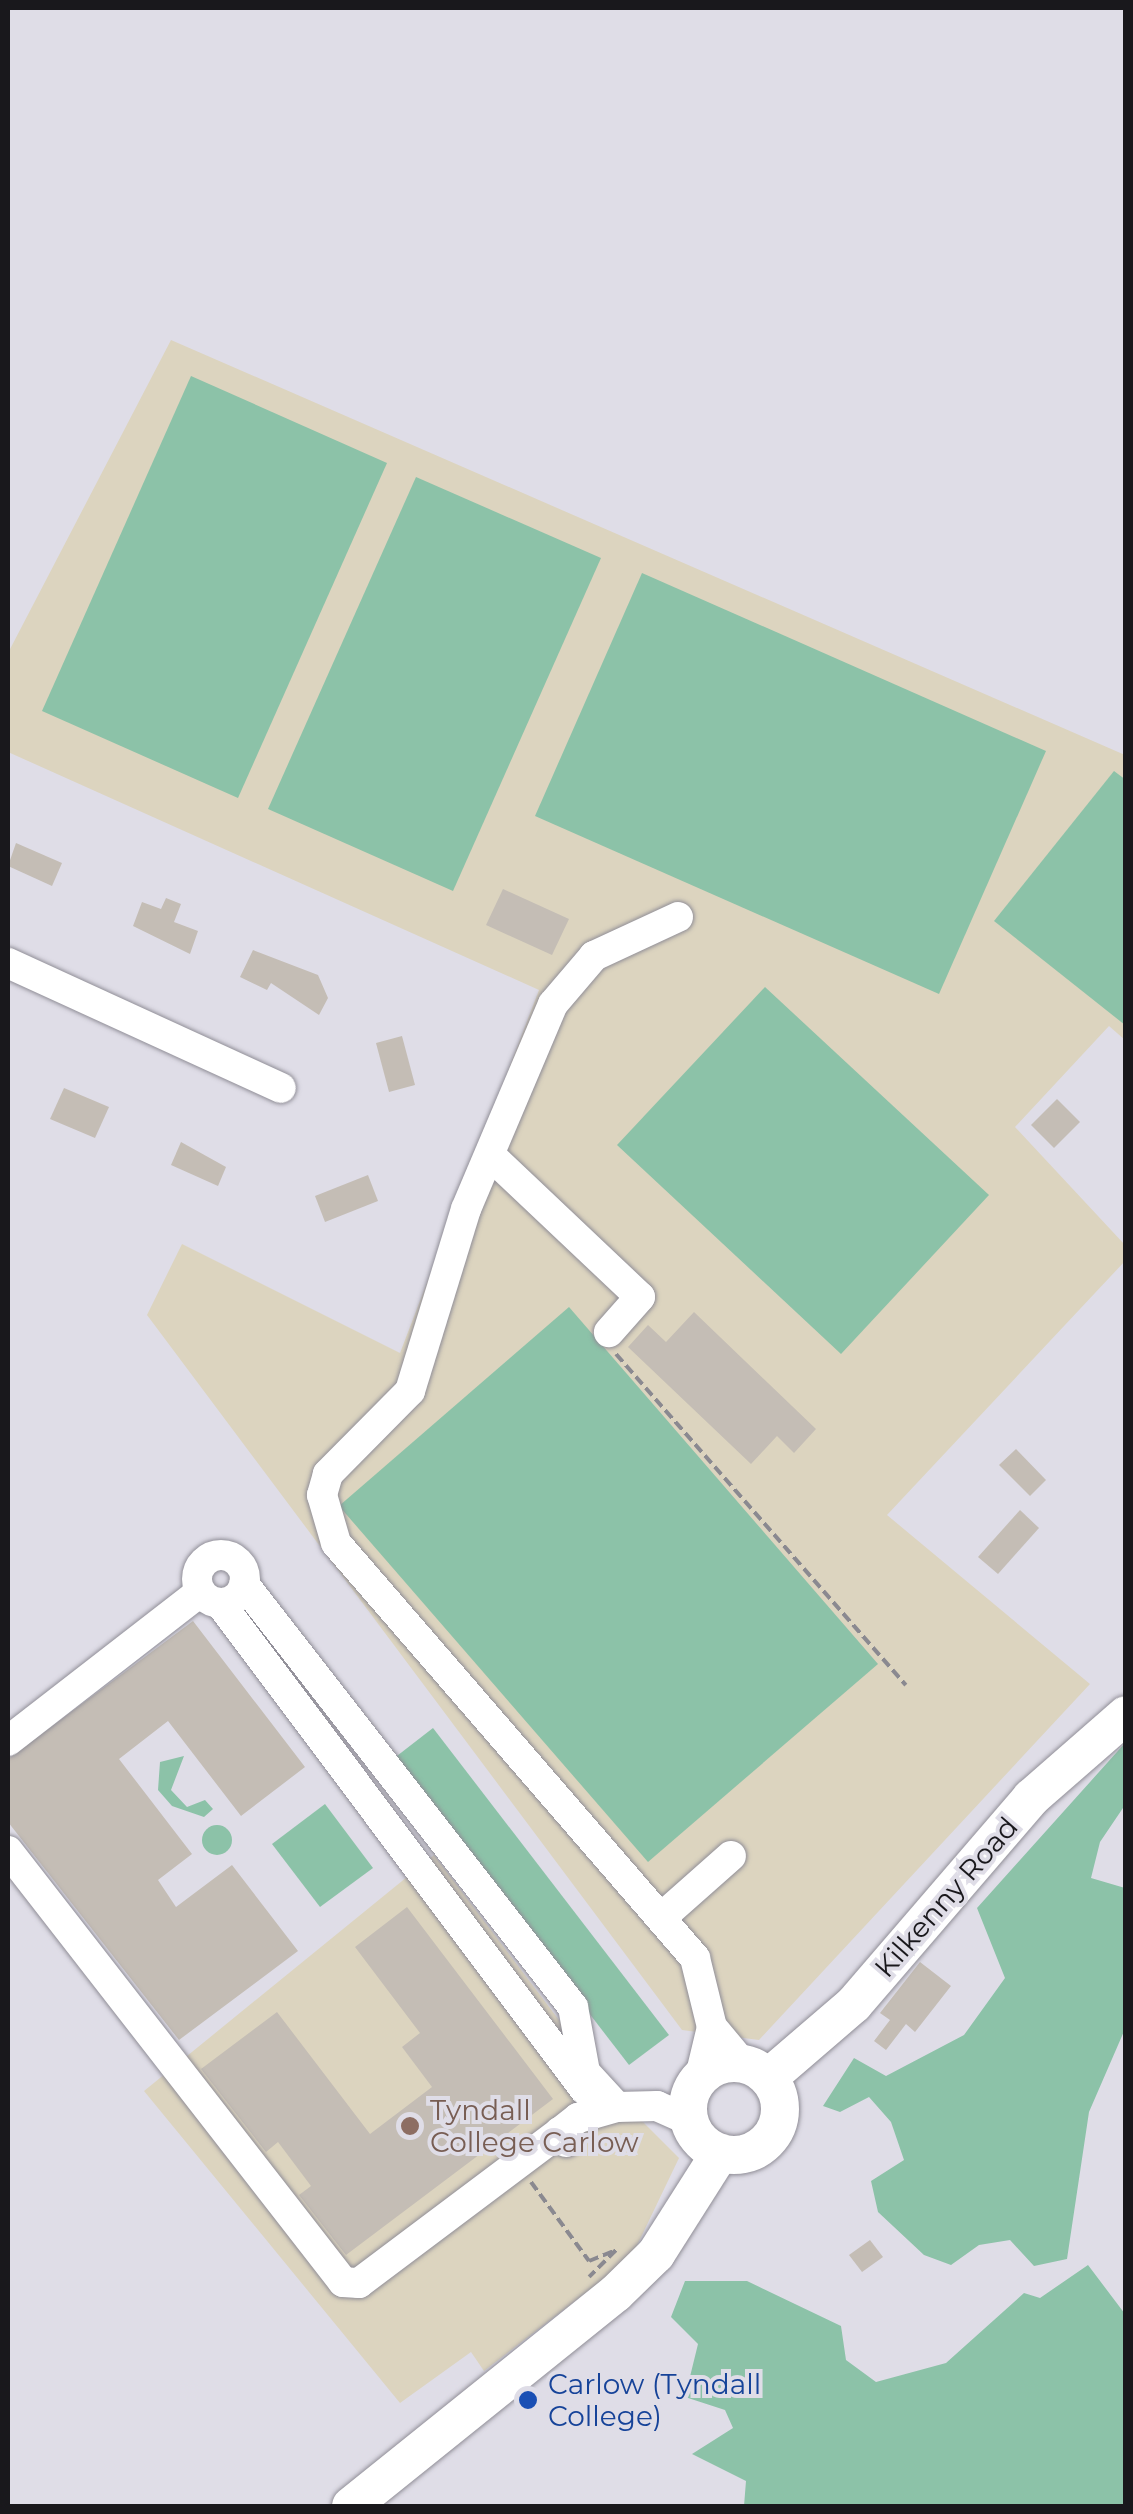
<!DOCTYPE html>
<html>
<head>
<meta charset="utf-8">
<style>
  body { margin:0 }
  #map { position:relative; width:1133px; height:2514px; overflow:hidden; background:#dfdde7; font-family:Montserrat,sans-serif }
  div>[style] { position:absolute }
  .education>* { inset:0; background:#dcd4bf }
  .green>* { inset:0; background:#8cc2a8 }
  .round { border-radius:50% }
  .building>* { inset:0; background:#c4bdb5 }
  .path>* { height:4px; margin-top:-2px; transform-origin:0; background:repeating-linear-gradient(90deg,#8a8990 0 10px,transparent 0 15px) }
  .roads { filter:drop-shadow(0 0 2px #908e97) drop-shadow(0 0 2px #908e97) }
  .minor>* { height:30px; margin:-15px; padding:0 15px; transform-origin:15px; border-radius:15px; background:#fff }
  .minor>.ring { margin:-15px; padding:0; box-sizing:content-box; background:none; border:30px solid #fff; border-radius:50% }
  .major>* { height:38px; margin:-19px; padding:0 19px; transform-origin:19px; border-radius:19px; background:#fff }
  .major>.ring { margin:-19px; padding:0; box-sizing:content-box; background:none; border:38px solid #fff; border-radius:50% }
  .dots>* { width:28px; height:28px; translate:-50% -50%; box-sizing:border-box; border:5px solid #dfdde7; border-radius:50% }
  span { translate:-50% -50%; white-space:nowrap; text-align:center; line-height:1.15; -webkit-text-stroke:8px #dfdde7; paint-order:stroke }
  .street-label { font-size:28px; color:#19181c }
  .education-label { font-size:28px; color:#785e54 }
  .left { translate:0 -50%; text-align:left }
  .transit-label { font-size:28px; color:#164399 }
  .frame { position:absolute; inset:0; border:10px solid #19181c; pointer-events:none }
</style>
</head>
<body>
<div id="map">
  <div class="education">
    <div style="clip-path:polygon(171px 340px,1125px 755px,1125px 1040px,1109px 1026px,1015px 1127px,1125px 1245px,1125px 1261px,887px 1515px,1090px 1684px,759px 2040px,682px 2030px,147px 1315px,182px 1244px,400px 1353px,539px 990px,8px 752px,8px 653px)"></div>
    <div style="clip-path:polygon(434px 1855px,615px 2094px,679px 2158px,631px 2258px,484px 2371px,471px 2352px,400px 2403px,144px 2091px)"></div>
  </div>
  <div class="green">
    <div style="clip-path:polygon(191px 376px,387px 463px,238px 798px,42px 711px)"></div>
    <div style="clip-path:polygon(416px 477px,601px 558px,453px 891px,268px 809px)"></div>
    <div style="clip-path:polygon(642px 573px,1046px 751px,939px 994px,535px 816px)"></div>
    <div style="clip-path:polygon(1114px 771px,1126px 780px,1125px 1025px,994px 921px)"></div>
    <div style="clip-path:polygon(765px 987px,989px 1195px,841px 1354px,617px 1145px)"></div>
    <div style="clip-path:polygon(569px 1307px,878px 1664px,648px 1862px,339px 1506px)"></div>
    <div style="clip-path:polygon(433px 1728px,669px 2035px,629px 2065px,393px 1759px)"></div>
    <div style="clip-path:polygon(1125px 1743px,1125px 1805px,1100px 1842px,1091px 1878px,1125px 1888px,1125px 2029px,1089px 2112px,1067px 2259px,1034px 2266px,1010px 2240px,979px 2245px,951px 2265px,924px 2255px,878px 2212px,871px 2181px,904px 2160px,891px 2122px,869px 2097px,840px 2112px,823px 2106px,854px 2058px,886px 2076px,964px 2035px,1005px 1978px,977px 1908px)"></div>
    <div style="clip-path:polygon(184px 1756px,171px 1790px,187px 1807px,205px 1800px,213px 1809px,204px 1817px,172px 1806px,158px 1790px,160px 1762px)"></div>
    <div style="clip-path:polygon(325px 1804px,373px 1868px,320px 1907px,272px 1844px)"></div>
    <div class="round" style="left:202px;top:1825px;width:30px;height:30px"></div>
    <div style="clip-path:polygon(1088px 2265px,1125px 2314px,1125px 2506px,744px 2506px,746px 2481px,692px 2454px,733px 2428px,725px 2410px,685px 2397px,698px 2344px,671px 2317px,685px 2281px,747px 2281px,841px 2326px,846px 2360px,876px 2382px,946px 2363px,1024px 2293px,1040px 2298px)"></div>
  </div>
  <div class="building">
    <div style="clip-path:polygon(16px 843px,62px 863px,52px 886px,8px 866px)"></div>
    <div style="clip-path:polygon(503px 889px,569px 919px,552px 955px,486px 925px)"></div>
    <div style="clip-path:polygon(166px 898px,181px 904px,174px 922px,198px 931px,190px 954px,133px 926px,142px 902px,161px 909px)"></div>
    <div style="clip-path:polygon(253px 950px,318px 975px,328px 998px,319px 1015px,271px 983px,267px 990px,240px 977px)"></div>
    <div style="clip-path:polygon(402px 1036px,415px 1085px,389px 1092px,376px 1043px)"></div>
    <div style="clip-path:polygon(64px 1088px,109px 1107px,95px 1138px,50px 1119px)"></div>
    <div style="clip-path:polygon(1057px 1099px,1080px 1122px,1054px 1148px,1031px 1125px)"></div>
    <div style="clip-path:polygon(181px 1142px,226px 1167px,218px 1186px,171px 1165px)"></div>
    <div style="clip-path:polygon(368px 1175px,378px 1201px,325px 1222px,315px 1196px)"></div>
    <div style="clip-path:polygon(694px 1312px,816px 1429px,794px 1453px,777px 1436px,751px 1464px,628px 1347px,648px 1325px,666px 1342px)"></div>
    <div style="clip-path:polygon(1016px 1449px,1046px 1480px,1030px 1496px,999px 1465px)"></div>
    <div style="clip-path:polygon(1020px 1510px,1039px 1528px,998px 1574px,978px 1557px)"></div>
    <div style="clip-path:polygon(193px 1621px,305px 1767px,241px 1816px,168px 1721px,119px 1759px,192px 1854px,158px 1880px,176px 1907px,232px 1865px,298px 1951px,179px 2040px,8px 1822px,8px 1759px)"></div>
    <div style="clip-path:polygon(407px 1907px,553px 2099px,346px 2255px,299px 2195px,311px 2186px,278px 2142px,266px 2152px,201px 2069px,277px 2012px,370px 2134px,432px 2087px,402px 2047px,420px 2033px,355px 1947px)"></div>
    <div style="clip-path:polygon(920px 1962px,951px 1986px,915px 2032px,906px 2024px,886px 2050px,874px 2041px,890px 2020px,880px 2013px)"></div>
    <div style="clip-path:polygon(870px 2240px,883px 2257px,862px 2272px,849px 2255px)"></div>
  </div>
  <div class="path">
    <div style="left:616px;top:1354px;width:440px;rotate:48.8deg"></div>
    <div style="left:531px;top:2182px;width:98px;rotate:53.7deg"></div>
    <div style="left:589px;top:2261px;width:29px;rotate:-22deg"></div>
    <div style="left:616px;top:2250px;width:38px;rotate:135deg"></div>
  </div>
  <div class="roads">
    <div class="minor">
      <div style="left:678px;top:917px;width:93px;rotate:155.1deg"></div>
      <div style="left:594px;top:956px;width:63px;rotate:130.5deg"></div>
      <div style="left:553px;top:1004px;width:223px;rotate:113deg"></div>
      <div style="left:466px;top:1209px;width:190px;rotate:107.1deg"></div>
      <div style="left:410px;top:1391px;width:117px;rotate:134.7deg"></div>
      <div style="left:328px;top:1474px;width:22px;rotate:106deg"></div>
      <div style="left:322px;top:1495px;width:50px;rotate:73.7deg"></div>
      <div style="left:336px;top:1543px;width:549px;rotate:49.14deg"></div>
      <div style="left:695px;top:1958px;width:71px;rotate:76.2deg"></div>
      <div style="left:712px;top:2027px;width:51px;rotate:103.5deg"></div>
      <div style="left:8px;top:963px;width:300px;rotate:24.6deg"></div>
      <div style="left:491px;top:1156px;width:205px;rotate:43.4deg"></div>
      <div style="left:640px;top:1297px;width:47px;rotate:131.5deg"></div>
      <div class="ring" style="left:197px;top:1555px;width:18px;height:18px"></div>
      <div style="left:244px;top:1584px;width:536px;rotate:52.13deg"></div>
      <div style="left:573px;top:2007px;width:66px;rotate:79.5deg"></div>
      <div style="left:585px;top:2072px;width:47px;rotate:47.6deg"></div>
      <div style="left:220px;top:1603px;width:609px;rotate:53.15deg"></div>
      <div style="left:8px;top:1741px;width:243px;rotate:-37.8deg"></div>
      <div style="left:8px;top:1851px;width:546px;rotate:52.14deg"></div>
      <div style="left:343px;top:2282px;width:16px;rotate:4deg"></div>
      <div style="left:359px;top:2283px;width:251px;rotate:-36.9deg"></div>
      <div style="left:662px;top:1917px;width:92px;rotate:-41.5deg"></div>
      <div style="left:712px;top:2027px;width:48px;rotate:50deg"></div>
      <div style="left:566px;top:2142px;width:12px;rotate:-121deg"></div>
      <div style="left:560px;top:2132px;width:23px;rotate:-38deg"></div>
      <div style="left:578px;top:2118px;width:41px;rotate:-15.8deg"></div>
      <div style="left:617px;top:2107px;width:40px;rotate:-1.4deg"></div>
      <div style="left:657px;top:2106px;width:35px;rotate:24deg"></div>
    </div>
    <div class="major">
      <div class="ring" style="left:688px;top:2063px;width:54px;height:54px"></div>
      <div style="left:768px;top:2078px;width:113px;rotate:-40.7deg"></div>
      <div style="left:854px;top:2004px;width:272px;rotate:-49.3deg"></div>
      <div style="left:1031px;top:1798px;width:126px;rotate:-41.1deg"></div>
      <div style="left:351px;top:2506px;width:340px;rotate:-38.8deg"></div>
      <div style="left:616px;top:2293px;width:56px;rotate:-44.3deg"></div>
      <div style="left:656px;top:2254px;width:120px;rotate:-57.6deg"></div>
    </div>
  </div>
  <div class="dots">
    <div style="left:410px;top:2126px;background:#8d6e63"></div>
    <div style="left:528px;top:2400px;background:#1a4fb4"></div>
  </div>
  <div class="street-label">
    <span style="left:946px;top:1897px;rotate:-49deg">Kilkenny Road</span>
  </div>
  <div class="education-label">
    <span class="left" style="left:430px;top:2126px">Tyndall<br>College Carlow</span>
  </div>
  <div class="transit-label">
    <span class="left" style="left:548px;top:2400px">Carlow (Tyndall<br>College)</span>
  </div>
  <div class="frame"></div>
</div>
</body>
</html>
